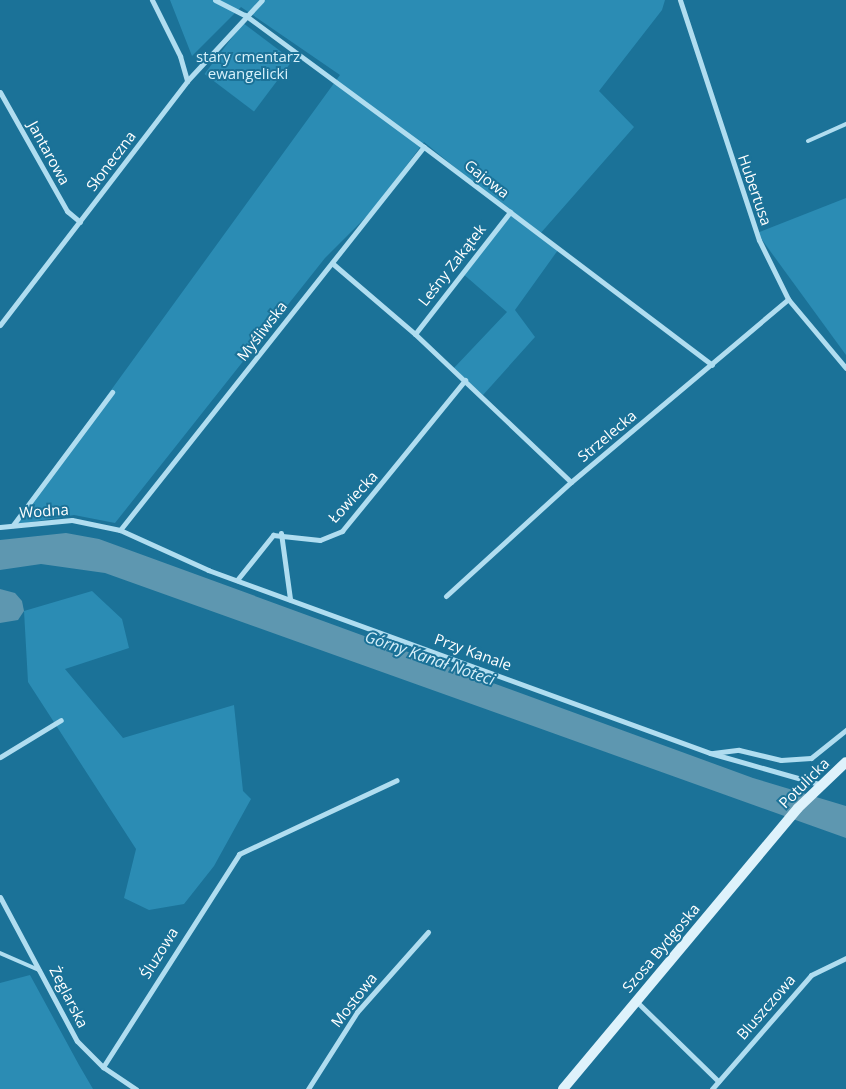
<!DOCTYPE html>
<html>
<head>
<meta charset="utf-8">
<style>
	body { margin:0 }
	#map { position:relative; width:846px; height:1089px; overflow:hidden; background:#1b7298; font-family:"Open Sans",sans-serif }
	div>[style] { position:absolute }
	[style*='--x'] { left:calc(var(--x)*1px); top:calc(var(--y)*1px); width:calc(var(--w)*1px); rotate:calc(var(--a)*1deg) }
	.green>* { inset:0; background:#2b8cb4; transform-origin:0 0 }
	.water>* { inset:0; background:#5e97b0 }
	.lane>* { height:4px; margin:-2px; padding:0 2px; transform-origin:2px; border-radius:2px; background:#b0ddf0 }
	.street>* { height:5px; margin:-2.5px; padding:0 2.5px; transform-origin:2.5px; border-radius:2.5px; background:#b0ddf0 }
	.secondary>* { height:10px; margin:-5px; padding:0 5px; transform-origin:5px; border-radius:5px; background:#def2fb }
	span { translate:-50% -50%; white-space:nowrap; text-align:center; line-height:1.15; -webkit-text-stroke:4px #1b7298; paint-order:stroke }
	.park-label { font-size:15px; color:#d7f1fb }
	.street-label { font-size:15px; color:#fff }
	.water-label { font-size:16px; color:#d7f0fa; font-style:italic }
</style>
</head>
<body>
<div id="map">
	<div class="green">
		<i style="clip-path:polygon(170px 0,665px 0,662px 10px,599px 91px,634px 127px,539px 235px,558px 250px,515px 310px,535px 337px,483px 395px,453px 369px,507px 312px,462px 273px,509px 212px,424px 142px,374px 209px,325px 258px,115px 523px,74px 515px,13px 525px,340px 75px,241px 7px,192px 56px)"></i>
		<i style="left:243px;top:23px;width:62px;height:64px;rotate:37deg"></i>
		<i style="clip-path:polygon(846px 198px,846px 355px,757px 233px)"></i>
		<i style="clip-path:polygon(92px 591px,122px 619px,129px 648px,65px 669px,123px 738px,234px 705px,243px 791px,251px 799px,214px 866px,184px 904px,149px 910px,124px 898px,136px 849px,28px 682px,24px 611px)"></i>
		<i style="clip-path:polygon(30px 975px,79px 1065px,93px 1089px,0 1089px,0 983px)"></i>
	</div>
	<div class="water">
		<i style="clip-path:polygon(66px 533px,99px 539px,753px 778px,846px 806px,846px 838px,105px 573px,41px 564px,0 570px,0 540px)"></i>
		<i style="clip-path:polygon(0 589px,15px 593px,22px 601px,24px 611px,18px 620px,0 623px)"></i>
	</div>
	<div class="lane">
		<i style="--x:808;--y:141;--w:42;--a:-24.1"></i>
		<i style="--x:0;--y:953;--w:43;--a:23.6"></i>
	</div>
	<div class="street">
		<i style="--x:152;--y:0;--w:63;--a:63.4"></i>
		<i style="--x:180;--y:56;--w:26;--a:74"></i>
		<i style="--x:215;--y:0;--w:34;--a:27"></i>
		<i style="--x:245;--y:15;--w:222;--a:36.4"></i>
		<i style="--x:424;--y:147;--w:361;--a:37.1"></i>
		<i style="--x:680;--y:0;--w:253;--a:71.8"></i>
		<i style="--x:759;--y:240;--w:66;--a:63.8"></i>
		<i style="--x:788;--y:299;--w:90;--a:50"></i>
		<i style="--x:0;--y:92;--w:137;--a:60.6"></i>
		<i style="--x:67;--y:211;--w:17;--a:40"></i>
		<i style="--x:332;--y:263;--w:109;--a:40.5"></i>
		<i style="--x:415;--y:334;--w:215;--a:43.5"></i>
		<i style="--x:0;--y:325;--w:307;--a:-52.5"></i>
		<i style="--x:187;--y:81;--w:110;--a:-47.2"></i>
		<i style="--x:415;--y:334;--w:155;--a:-52.1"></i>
		<i style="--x:13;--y:525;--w:166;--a:-53.3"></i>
		<i style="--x:0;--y:527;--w:72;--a:-5.6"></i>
		<i style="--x:72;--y:520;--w:49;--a:11.8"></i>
		<i style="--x:120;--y:530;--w:97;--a:24.4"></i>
		<i style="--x:208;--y:570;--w:534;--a:20.03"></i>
		<i style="--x:710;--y:753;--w:116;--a:15.9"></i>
		<i style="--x:120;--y:530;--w:489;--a:-51.6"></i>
		<i style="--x:281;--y:533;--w:67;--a:82.2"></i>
		<i style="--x:237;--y:580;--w:58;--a:-51.3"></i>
		<i style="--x:273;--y:535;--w:47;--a:6.1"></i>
		<i style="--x:320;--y:540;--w:24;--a:-22"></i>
		<i style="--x:342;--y:531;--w:195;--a:-50.8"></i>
		<i style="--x:446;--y:596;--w:169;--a:-42.4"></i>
		<i style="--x:571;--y:482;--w:284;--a:-40.1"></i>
		<i style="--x:713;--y:753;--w:26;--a:-7"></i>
		<i style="--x:739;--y:750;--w:43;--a:13.4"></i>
		<i style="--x:781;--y:760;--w:30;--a:-4"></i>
		<i style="--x:811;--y:758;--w:45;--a:-38.7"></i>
		<i style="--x:0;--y:757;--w:71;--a:-31.2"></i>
		<i style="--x:0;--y:897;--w:163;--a:61.9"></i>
		<i style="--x:77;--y:1041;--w:37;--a:45"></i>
		<i style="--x:103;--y:1067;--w:40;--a:34"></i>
		<i style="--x:636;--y:1001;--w:115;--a:44.3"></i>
		<i style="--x:103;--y:1067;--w:253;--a:-57.4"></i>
		<i style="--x:239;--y:854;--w:174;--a:-25.1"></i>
		<i style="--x:308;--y:1089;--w:91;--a:-57.5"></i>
		<i style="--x:357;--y:1012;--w:107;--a:-48.4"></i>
		<i style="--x:712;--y:1089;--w:151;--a:-49"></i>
		<i style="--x:811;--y:975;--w:39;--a:-26"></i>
	</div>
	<div class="secondary">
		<i style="--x:563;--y:1089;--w:366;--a:-50.1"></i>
		<i style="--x:798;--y:808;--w:66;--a:-43.8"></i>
	</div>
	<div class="park-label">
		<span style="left:248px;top:65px">stary cmentarz<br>ewangelicki</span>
	</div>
	<div class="street-label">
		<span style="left:49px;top:153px;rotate:61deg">Jantarowa</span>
		<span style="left:111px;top:161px;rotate:-53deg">Słoneczna</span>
		<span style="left:487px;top:179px;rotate:38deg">Gajowa</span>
		<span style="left:755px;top:190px;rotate:71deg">Hubertusa</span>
		<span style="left:452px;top:265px;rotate:-52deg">Leśny Zakątek</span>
		<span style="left:262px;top:331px;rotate:-52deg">Myśliwska</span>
		<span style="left:607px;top:436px;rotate:-40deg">Strzelecka</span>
		<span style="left:353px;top:497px;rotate:-47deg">Łowiecka</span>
		<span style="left:44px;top:511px;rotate:-4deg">Wodna</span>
		<span style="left:473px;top:652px;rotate:20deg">Przy Kanale</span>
		<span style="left:804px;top:783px;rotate:-45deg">Potulicka</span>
		<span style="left:661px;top:948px;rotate:-50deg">Szosa Bydgoska</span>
		<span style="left:159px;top:953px;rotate:-58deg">Śluzowa</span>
		<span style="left:69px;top:997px;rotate:63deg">Żeglarska</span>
		<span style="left:354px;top:1000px;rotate:-52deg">Mostowa</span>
		<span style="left:766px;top:1007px;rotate:-49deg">Bluszczowa</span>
	</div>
	<div class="water-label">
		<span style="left:430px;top:658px;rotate:19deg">Górny Kanał Noteci</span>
	</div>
</div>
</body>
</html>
